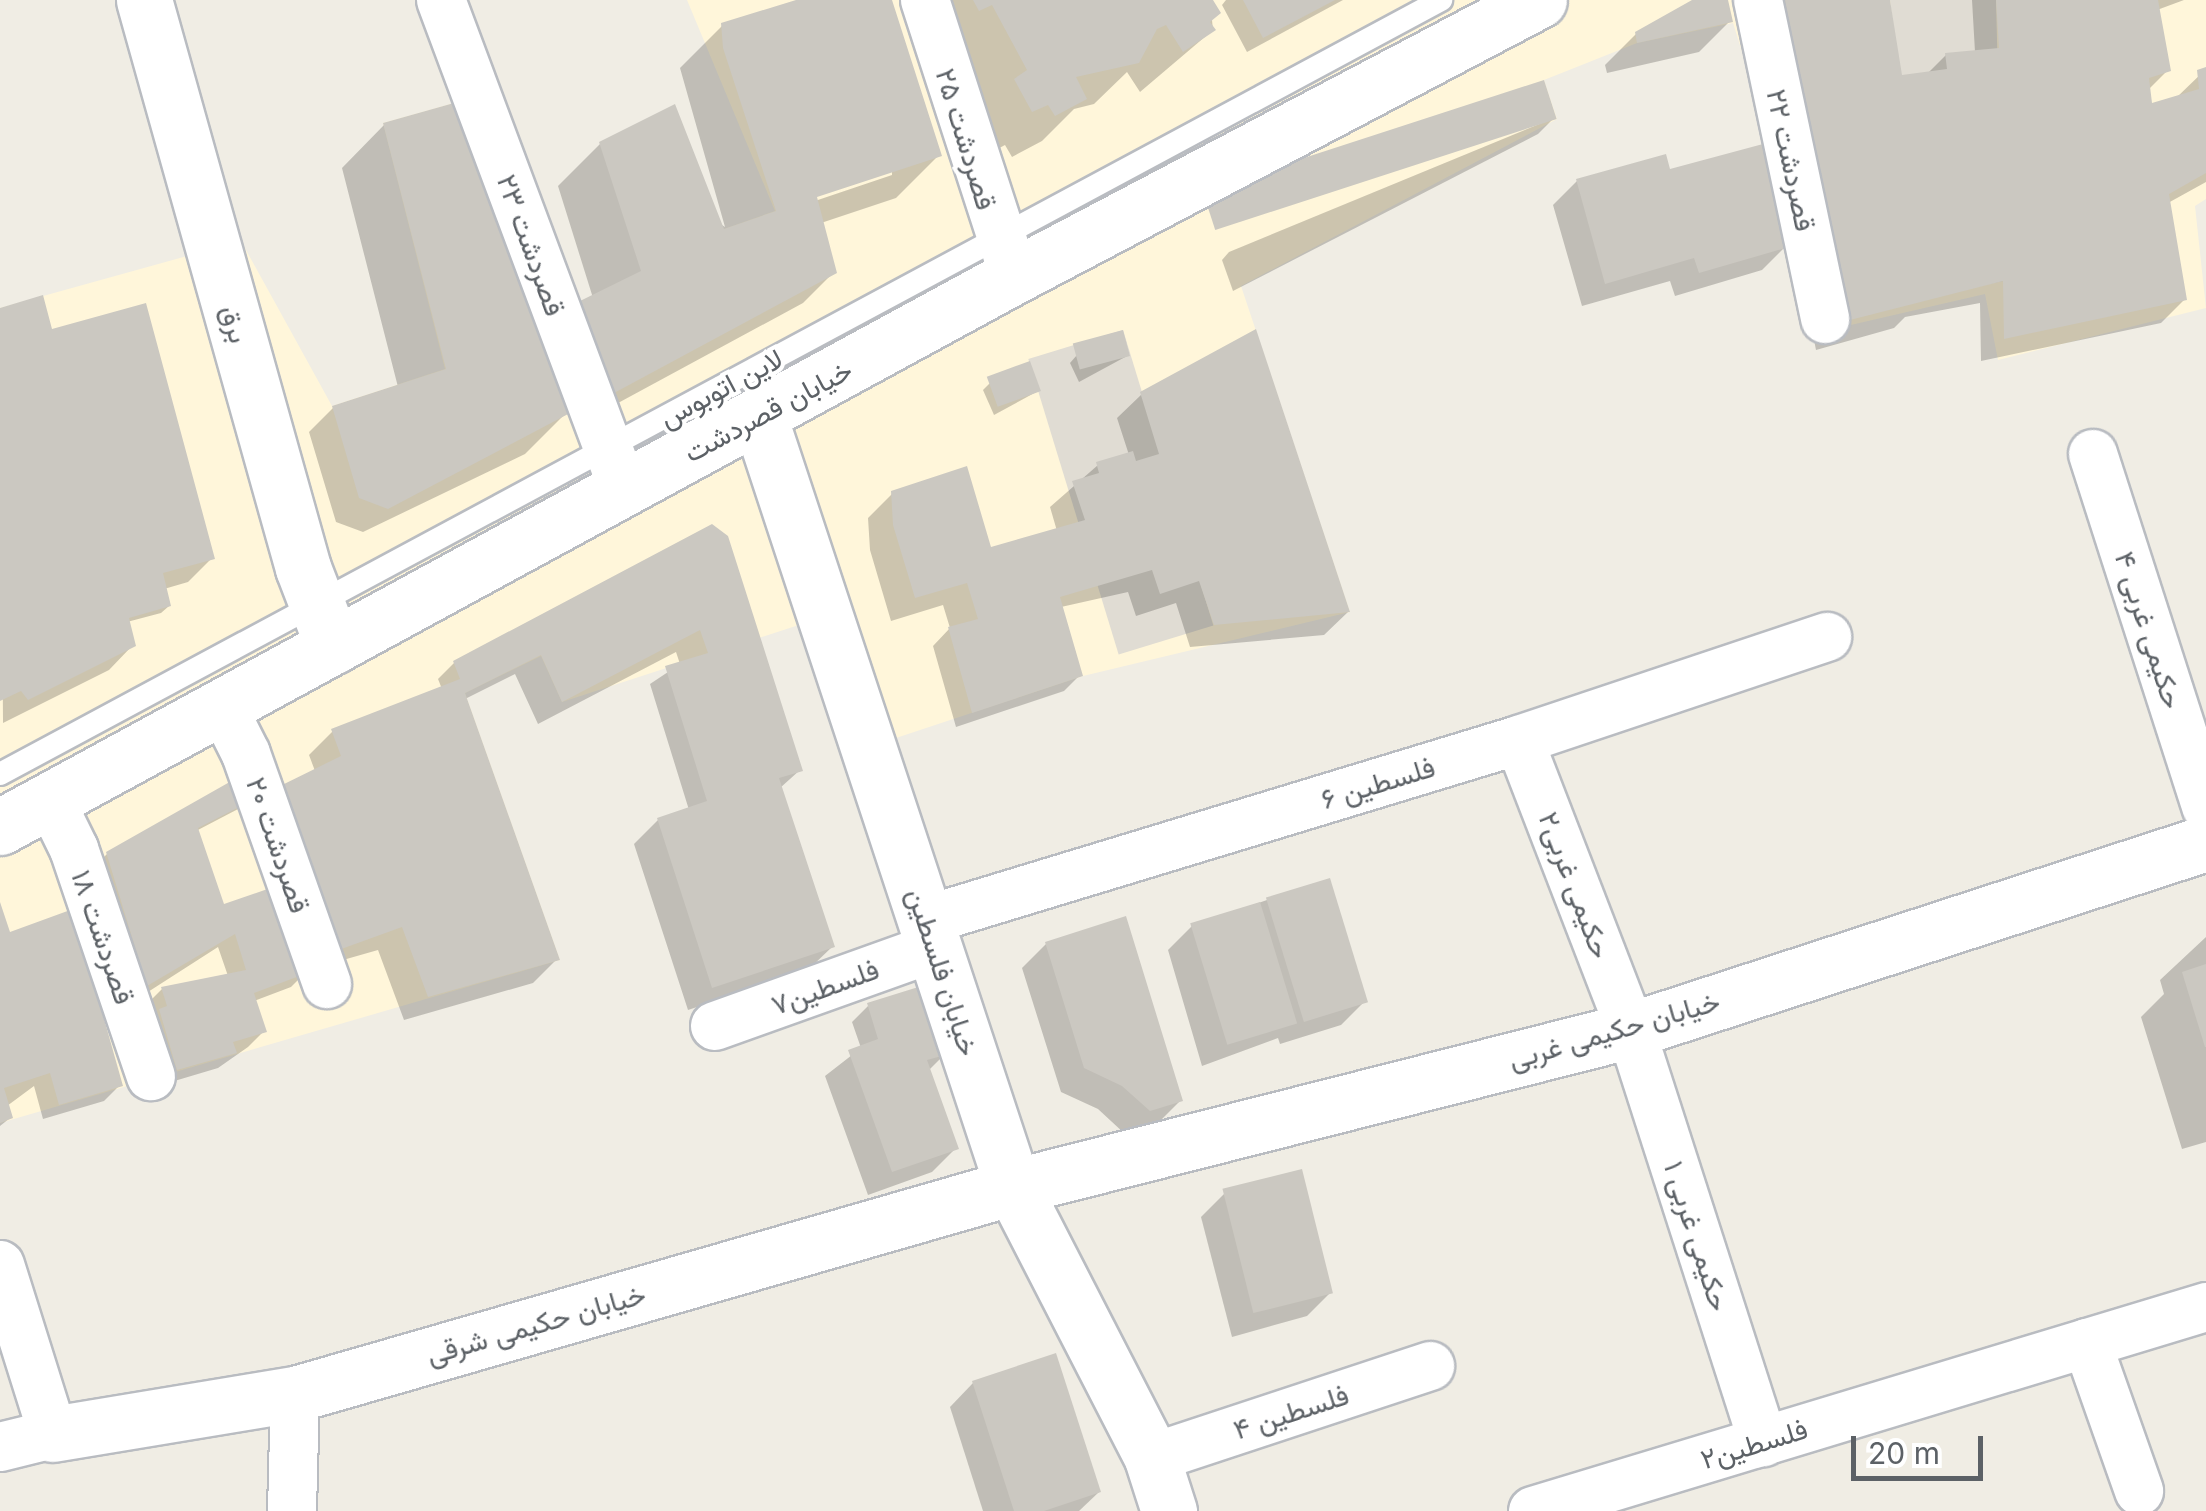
<!DOCTYPE html>
<html>
<head>
<meta charset="utf-8">
<style>
	body { margin:0 }
	#map { position:relative; width:2206px; height:1511px; overflow:hidden; background:#f0ede4; font-family:Inter,Vazirmatn,sans-serif }
	div>[style] { position:absolute }
	[style*='--x'] { left:calc(var(--x)*1px); top:calc(var(--y)*1px); width:calc(var(--w)*1px); rotate:calc(var(--a)*1deg) }
	.commercial>* { inset:0; background:#fff6da }
	.education>* { inset:0; background:#e0dcd3; transform-origin:0 0 }
	.shadow>* { inset:0; background:#0003 }
	.building>* { inset:0; background:#cbc8c1; transform-origin:0 0 }
	.roads { filter:drop-shadow(2px 0 #b9bcc1) drop-shadow(-2px 0 #b9bcc1) drop-shadow(0 2px #b9bcc1) drop-shadow(0 -2px #b9bcc1) }
	.lane>* { height:22px; margin:-11px; padding:0 11px; transform-origin:11px; border-radius:11px; background:#fff }
	.street>* { height:48px; margin:-24px; padding:0 24px; transform-origin:24px; border-radius:24px; background:#fff }
	.secondary>* { height:55px; margin:-27.5px; padding:0 27.5px; transform-origin:27.5px; border-radius:27.5px; background:#fff }
	span { translate:-50% -50%; white-space:nowrap; text-align:center; line-height:1.15; -webkit-text-stroke:8px #fff; paint-order:stroke }
	.street-label { font-size:28px; color:#5c6166 }
	.scale { position:absolute; left:1851px; top:1436px; width:132px; height:45px; box-sizing:border-box; border:5px solid #5c6166; border-top:0; padding-left:12px; font-size:30px; line-height:35px; white-space:nowrap; color:#5c6166; -webkit-text-stroke:8px #fff; paint-order:stroke }
</style>
</head>
<body>
<div id="map">
	<div class="commercial">
		<i style="clip-path:polygon(687px 0,2206px 0,2206px 199px,2195px 206px,2206px 308px,1998px 360px,1985px 294px,1829px 330px,1733px 23px,1637px 43px,1544px 80px,1557px 119px,1241px 286px,1350px 612px,1083px 676px,896px 738px,842px 611px,562px 702px,541px 656px,465px 693px,560px 960px,0 1123px,0 308px,241px 241px,332px 406px,445px 369px,383px 123px,454px 103px,537px 325px,724px 229px,775px 211px)"></i>
	</div>
	<div class="education">
		<i style="clip-path:polygon(1890px 0,1996px 0,2003px 281px,1928px 297px)"></i>
		<i style="left:1123px;top:330px;width:309px;height:99px;rotate:73deg"></i>
	</div>
	<div class="shadow">
		<i style="clip-path:polygon(evenodd,805px 0,889px 0,939px 155px,896px 198px,821px 223px,834px 272px,803px 303px,583px 422px,551px 335px,593px 298px,558px 186px,600px 144px,725px 227px,680px 68px,723px 25px,805px 0,892px 170px,892px 175px,806px 204px,805px 199px,892px 170px)"></i>
		<i style="clip-path:polygon(929px 0,1210px 0,1213px 30px,1140px 92px,1127px 72px,1094px 104px,1074px 109px,1042px 141px,1012px 157px,1005px 145px,990px 153px)"></i>
		<i style="clip-path:polygon(1226px 0,1343px 0,1247px 52px,1222px 5px)"></i>
		<i style="clip-path:polygon(1697px 0,1725px 0,1730px 21px,1699px 52px,1607px 73px,1605px 65px,1636px 34px)"></i>
		<i style="clip-path:polygon(1748px 0,1885px 0,1897px 83px,1927px 74px,1946px 55px,1975px 52px,1972px 0,2184px 0,2157px 10px,2168px 70px,2148px 90px,2150px 107px,2175px 99px,2206px 69px,2206px 182px,2168px 203px,2185px 299px,2161px 323px,1981px 361px,1980px 303px,1905px 317px,1894px 328px,1816px 350px)"></i>
		<i style="clip-path:polygon(1554px 118px,1538px 134px,1233px 291px,1222px 260px,1229px 252px)"></i>
		<i style="clip-path:polygon(384px 125px,567px 412px,525px 454px,363px 532px,336px 522px,309px 432px,333px 408px,398px 387px,342px 168px)"></i>
		<i style="clip-path:polygon(1668px 172px,1786px 246px,1762px 270px,1675px 296px,1670px 281px,1582px 306px,1553px 205px,1577px 181px)"></i>
		<i style="clip-path:polygon(0 310px,50px 332px,212px 558px,188px 582px,164px 589px,169px 606px,161px 613px,127px 622px,133px 645px,109px 670px,3px 723px)"></i>
		<i style="clip-path:polygon(1077px 355px,1127px 356px,1079px 382px,1070px 363px)"></i>
		<i style="clip-path:polygon(990px 383px,1038px 391px,994px 415px,983px 390px)"></i>
		<i style="clip-path:polygon(1142px 394px,1348px 612px,1324px 635px,1190px 647px,1176px 603px,1136px 616px,1128px 592px,1061px 607px,1080px 675px,1064px 691px,956px 727px,933px 646px,950px 628px,943px 605px,891px 621px,870px 550px,868px 518px,892px 494px,990px 550px,1057px 531px,1050px 507px,1098px 465px,1129px 455px,1117px 418px)"></i>
		<i style="clip-path:polygon(712px 527px,800px 770px,780px 788px,832px 947px,808px 970px,688px 1010px,634px 844px,658px 820px,689px 810px,650px 684px,680px 664px,676px 652px,538px 724px,515px 674px,465px 699px,557px 959px,533px 983px,404px 1020px,378px 950px,308px 970px,291px 987px,254px 1001px,264px 1031px,248px 1047px,218px 1068px,161px 1085px,146px 1005px,162px 989px,228px 976px,218px 947px,123px 1008px,83px 878px,107px 854px,241px 779px,240px 808px,196px 831px,223px 907px,279px 888px,315px 771px,309px 755px,333px 731px,442px 689px,438px 679px,454px 663px)"></i>
		<i style="clip-path:polygon(1267px 900px,1365px 1001px,1341px 1025px,1280px 1044px,1278px 1038px,1202px 1066px,1168px 950px,1192px 926px)"></i>
		<i style="clip-path:polygon(0 909px,8px 935px,120px 1085px,104px 1101px,43px 1119px,34px 1086px,7px 1106px,10px 1118px,0 1126px)"></i>
		<i style="clip-path:polygon(2206px 937px,2206px 1142px,2182px 1149px,2141px 1017px,2164px 994px,2160px 980px)"></i>
		<i style="clip-path:polygon(1046px 944px,1181px 1100px,1157px 1124px,1125px 1134px,1098px 1109px,1061px 1092px,1022px 968px)"></i>
		<i style="clip-path:polygon(868px 1006px,946px 1053px,929px 1070px,956px 1148px,932px 1172px,868px 1195px,825px 1076px,861px 1048px,852px 1022px)"></i>
		<i style="clip-path:polygon(1225px 1193px,1331px 1292px,1307px 1316px,1232px 1337px,1201px 1217px)"></i>
		<i style="clip-path:polygon(973px 1383px,1099px 1492px,1079px 1511px,983px 1511px,950px 1407px)"></i>
	</div>
	<div class="building">
		<i style="clip-path:polygon(796px 0,892px 0,942px 156px,817px 197px,837px 273px,614px 393px,580px 301px,641px 271px,599px 142px,675px 104px,724px 229px,776px 211px,723px 48px,721px 23px)"></i>
		<i style="clip-path:polygon(973px 0,1213px 0,1221px 13px,1210px 22px,1216px 30px,1183px 52px,1166px 25px,1157px 29px,1139px 63px,1076px 77px,1087px 99px,1055px 116px,1048px 105px,1032px 112px,1014px 79px,1027px 70px,992px 5px,979px 11px)"></i>
		<i style="clip-path:polygon(1243px 0,1335px 0,1263px 38px)"></i>
		<i style="clip-path:polygon(1692px 0,1728px 0,1733px 22px,1637px 43px,1635px 32px)"></i>
		<i style="clip-path:polygon(1785px 0,1890px 0,1902px 75px,1947px 69px,1945px 53px,1999px 48px,1996px 0,2158px 0,2171px 71px,2149px 78px,2152px 103px,2199px 89px,2197px 70px,2206px 67px,2206px 173px,2169px 194px,2187px 300px,2004px 339px,2003px 281px,1846px 321px)"></i>
		<i style="left:1544px;top:80px;width:41px;height:359px;rotate:72deg"></i>
		<i style="clip-path:polygon(454px 103px,570px 413px,388px 509px,359px 498px,332px 406px,446px 369px,383px 123px)"></i>
		<i style="clip-path:polygon(1763px 144px,1789px 247px,1699px 273px,1694px 258px,1605px 284px,1576px 179px,1666px 154px,1670px 169px)"></i>
		<i style="clip-path:polygon(43px 295px,52px 329px,146px 303px,215px 559px,163px 573px,171px 606px,129px 618px,136px 646px,28px 700px,21px 691px,0 701px,0 308px)"></i>
		<i style="clip-path:polygon(1256px 329px,1350px 612px,1214px 625px,1199px 581px,1160px 594px,1152px 570px,1060px 597px,1083px 676px,972px 713px,948px 627px,978px 619px,967px 583px,915px 598px,893px 525px,891px 491px,967px 466px,991px 547px,1085px 520px,1072px 481px,1099px 473px,1096px 462px,1133px 451px,1136px 461px,1159px 454px,1140px 392px)"></i>
		<i style="left:1123px;top:330px;width:27px;height:52px;rotate:75deg"></i>
		<i style="left:1030px;top:361px;width:32px;height:46px;rotate:70deg"></i>
		<i style="clip-path:polygon(712px 524px,728px 536px,803px 771px,779px 778px,835px 947px,712px 988px,657px 818px,707px 801px,665px 666px,708px 653px,700px 630px,562px 702px,541px 655px,465px 693px,560px 960px,428px 997px,402px 927px,333px 952px,276px 788px,341px 756px,331px 729px,460px 679px,453px 661px)"></i>
		<i style="clip-path:polygon(242px 775px,251px 801px,198px 828px,224px 904px,279px 885px,310px 972px,254px 993px,267px 1032px,233px 1042px,237px 1053px,177px 1070px,159px 1009px,167px 1006px,161px 987px,246px 970px,235px 934px,147px 986px,106px 852px)"></i>
		<i style="left:1330px;top:878px;width:130px;height:67px;rotate:73deg"></i>
		<i style="clip-path:polygon(0 902px,10px 932px,73px 909px,123px 1086px,59px 1105px,50px 1073px,4px 1088px,13px 1118px,0 1123px)"></i>
		<i style="left:1260px;top:902px;width:127px;height:73px;rotate:73deg"></i>
		<i style="clip-path:polygon(1126px 916px,1183px 1101px,1150px 1111px,1122px 1086px,1084px 1068px,1045px 942px)"></i>
		<i style="clip-path:polygon(2206px 964px,2206px 1047px,2205px 1047px,2182px 972px)"></i>
		<i style="clip-path:polygon(928px 984px,949px 1054px,927px 1060px,959px 1149px,892px 1172px,848px 1050px,878px 1039px,867px 1003px)"></i>
		<i style="left:1302px;top:1169px;width:128px;height:82px;rotate:76deg"></i>
		<i style="clip-path:polygon(1056px 1353px,1101px 1492px,1044px 1511px,1014px 1511px,972px 1381px)"></i>
	</div>
	<div class="roads">
		<div class="lane">
			<i style="--x:0;--y:774;--w:1636;--a:-28.24"></i>
		</div>
		<div class="street">
			<i style="--x:441;--y:0;--w:521;--a:69.55"></i>
			<i style="--x:925;--y:0;--w:290;--a:72.1"></i>
			<i style="--x:1758;--y:0;--w:326;--a:78.1"></i>
			<i style="--x:2093;--y:454;--w:371;--a:72.2"></i>
			<i style="--x:223;--y:708;--w:51;--a:63.4"></i>
			<i style="--x:246;--y:754;--w:244;--a:70.6"></i>
			<i style="--x:1519;--y:740;--w:311;--a:68.9"></i>
			<i style="--x:1631;--y:1030;--w:433;--a:72.2"></i>
			<i style="--x:50;--y:800;--w:55;--a:63.9"></i>
			<i style="--x:74;--y:849;--w:240;--a:71.3"></i>
			<i style="--x:927;--y:920;--w:619;--a:-16.91"></i>
			<i style="--x:1519;--y:740;--w:325;--a:-18.5"></i>
			<i style="--x:715;--y:1026;--w:235;--a:-19.7"></i>
			<i style="--x:0;--y:1265;--w:177;--a:72.6"></i>
			<i style="--x:53;--y:1434;--w:55;--a:166.2"></i>
			<i style="--x:2087;--y:1343;--w:157;--a:70.6"></i>
			<i style="--x:1152;--y:1458;--w:293;--a:-18.3"></i>
			<i style="--x:292;--y:1511;--w:117;--a:-88.5"></i>
			<i style="--x:1533;--y:1511;--w:703;--a:-16.86"></i>
		</div>
		<div class="secondary">
			<i style="--x:144;--y:0;--w:590;--a:74.36"></i>
			<i style="--x:303;--y:568;--w:84;--a:69"></i>
			<i style="--x:759;--y:416;--w:812;--a:71.77"></i>
			<i style="--x:1013;--y:1187;--w:305;--a:62.8"></i>
			<i style="--x:1152;--y:1458;--w:56;--a:72.2"></i>
			<i style="--x:0;--y:827;--w:1154;--a:-28.52"></i>
			<i style="--x:1014;--y:276;--w:593;--a:-27.73"></i>
			<i style="--x:53;--y:1434;--w:245;--a:-9.4"></i>
			<i style="--x:295;--y:1394;--w:747;--a:-16.08"></i>
			<i style="--x:1013;--y:1187;--w:638;--a:-14.25"></i>
			<i style="--x:1631;--y:1030;--w:605;--a:-18.02"></i>
		</div>
	</div>
	<div class="street-label">
		<span style="left:966px;top:139px;rotate:73deg">قصردشت ۲۵</span>
		<span style="left:1791px;top:160px;rotate:78deg">قصردشت ۲۲</span>
		<span style="left:531px;top:245px;rotate:70deg">قصردشت ۲۳</span>
		<span style="left:235px;top:324px;rotate:74deg">برق</span>
		<span style="left:721px;top:388px;rotate:-28deg">لاین اتوبوس</span>
		<span style="left:768px;top:411px;rotate:-28deg">خیابان قصردشت</span>
		<span style="left:2149px;top:630px;rotate:72deg">حکیمی غربی ۴</span>
		<span style="left:1378px;top:783px;rotate:-17deg">فلسطین ۶</span>
		<span style="left:278px;top:845px;rotate:71deg">قصردشت ۲۰</span>
		<span style="left:1575px;top:885px;rotate:69deg">حکیمی غربی۲</span>
		<span style="left:103px;top:937px;rotate:71deg">قصردشت ۱۸</span>
		<span style="left:943px;top:972px;rotate:72deg">خیابان فلسطین</span>
		<span style="left:825px;top:987px;rotate:-20deg">۷فلسطین</span>
		<span style="left:1614px;top:1030px;rotate:-16deg">خیابان حکیمی غربی</span>
		<span style="left:1697px;top:1236px;rotate:72deg">حکیمی غربی ۱</span>
		<span style="left:536px;top:1324px;rotate:-16deg">خیابان حکیمی شرقی</span>
		<span style="left:1291px;top:1412px;rotate:-18deg">۴ فلسطین</span>
		<span style="left:1754px;top:1444px;rotate:-17deg">فلسطین۲</span>
	</div>
	<div class="scale">20 m</div>
</div>
</body>
</html>
